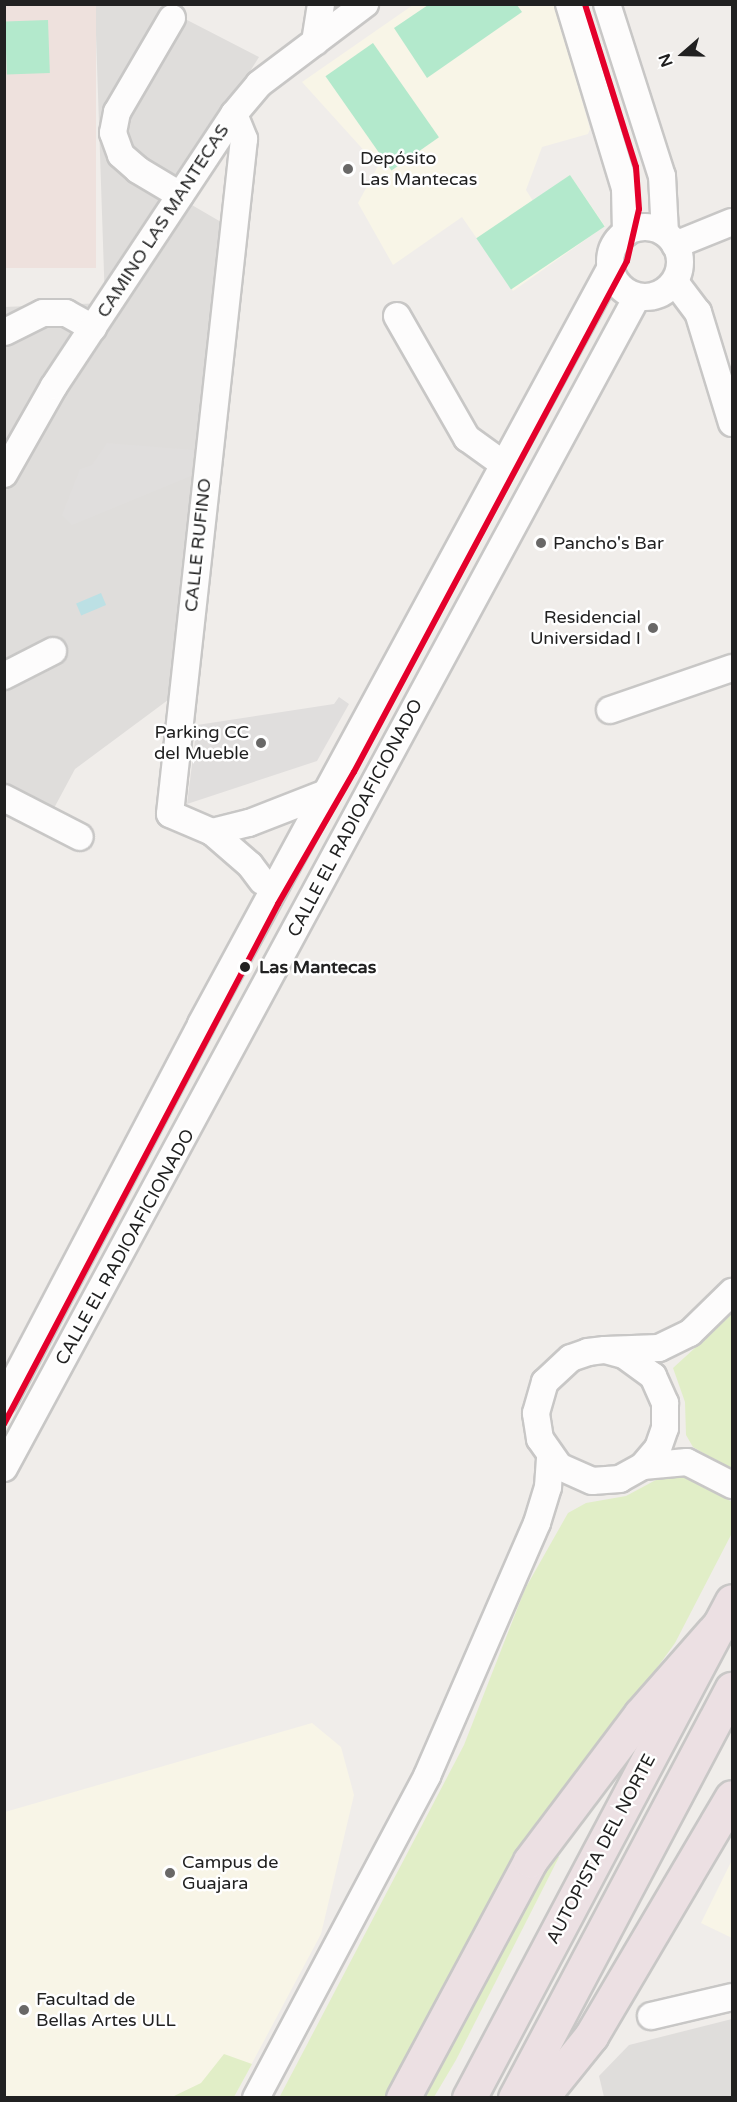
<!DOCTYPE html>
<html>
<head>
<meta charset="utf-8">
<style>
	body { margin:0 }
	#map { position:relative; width:737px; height:2102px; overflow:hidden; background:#f0edea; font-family:"Varela Round",sans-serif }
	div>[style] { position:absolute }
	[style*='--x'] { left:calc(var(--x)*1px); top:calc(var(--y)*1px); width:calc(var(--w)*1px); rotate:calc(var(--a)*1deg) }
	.residential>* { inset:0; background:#dfdddb }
	.education>* { inset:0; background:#f8f5e7 }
	.military>* { inset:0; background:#eee1dd; transform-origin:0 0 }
	.grass>* { inset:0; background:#e1eec7 }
	.pitch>* { inset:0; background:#b3e9cc; transform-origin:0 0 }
	.parking>* { inset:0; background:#e0dedd }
	.water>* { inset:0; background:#bce0e4; transform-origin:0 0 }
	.roads { filter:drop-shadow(2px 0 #c8c7c6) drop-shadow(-2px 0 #c8c7c6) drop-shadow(0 2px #c8c7c6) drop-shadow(0 -2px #c8c7c6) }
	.minor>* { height:26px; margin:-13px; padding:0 13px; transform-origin:13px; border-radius:13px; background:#fdfcfc }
	.minor>.ring { margin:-13px; padding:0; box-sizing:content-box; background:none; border:26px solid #fdfcfc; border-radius:50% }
	.highway>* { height:33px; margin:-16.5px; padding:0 16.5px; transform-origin:16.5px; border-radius:16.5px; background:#ece0e3 }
	.tram-1>* { height:6px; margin:-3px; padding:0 3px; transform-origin:3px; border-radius:3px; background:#e4002b }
	.dots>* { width:16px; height:16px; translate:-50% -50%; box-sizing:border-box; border:3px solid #fff; border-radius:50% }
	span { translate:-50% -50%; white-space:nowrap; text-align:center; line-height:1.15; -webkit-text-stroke:5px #fff; paint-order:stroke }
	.poi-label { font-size:18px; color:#212121 }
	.left { translate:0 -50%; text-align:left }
	.right { translate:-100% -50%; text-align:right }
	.street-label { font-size:18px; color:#212121 }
	.stop-label { font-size:18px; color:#212121; font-weight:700 }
	.frame { position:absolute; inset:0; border:6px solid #212121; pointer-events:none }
	.north { position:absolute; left:653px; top:24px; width:60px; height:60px; -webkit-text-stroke:4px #fff; paint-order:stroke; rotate:250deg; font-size:16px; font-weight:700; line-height:24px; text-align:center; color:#212121 }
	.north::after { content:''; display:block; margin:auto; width:21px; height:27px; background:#212121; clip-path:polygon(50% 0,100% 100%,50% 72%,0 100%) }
</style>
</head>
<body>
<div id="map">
	<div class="residential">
		<i style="clip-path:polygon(95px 5px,158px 5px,259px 57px,173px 194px,221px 222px,168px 700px,75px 769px,53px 810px,5px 783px,4px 307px,105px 303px)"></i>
		<i style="clip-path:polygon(732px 2019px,732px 2097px,604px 2097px,599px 2076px,629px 2045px)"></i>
	</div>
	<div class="education">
		<i style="clip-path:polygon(413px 5px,555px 5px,590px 129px,588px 134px,542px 147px,526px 190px,533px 201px,570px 175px,605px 226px,513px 291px,462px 217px,393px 265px,358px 203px,378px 166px,302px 82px)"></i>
		<i style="clip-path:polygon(312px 1723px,341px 1747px,354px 1795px,321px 1934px,234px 2097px,5px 2098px,5px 1812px)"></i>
		<i style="clip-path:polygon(732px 1860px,732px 1938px,701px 1923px)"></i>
	</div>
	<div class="military">
		<i style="left:4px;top:5px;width:92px;height:263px"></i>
	</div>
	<div class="grass">
		<i style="clip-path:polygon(732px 1314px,732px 1470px,693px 1447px,686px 1435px,685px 1402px,673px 1368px)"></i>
		<i style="clip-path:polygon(681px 1472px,732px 1502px,732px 1533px,675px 1643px,633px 1701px,390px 2097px,279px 2098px,464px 1745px,525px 1589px,568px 1513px,586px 1503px,626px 1496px,667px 1474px)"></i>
		<i style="clip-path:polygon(550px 1851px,559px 1857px,456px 2060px,434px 2097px,413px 2098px)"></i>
		<i style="clip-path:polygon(224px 2054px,252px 2064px,234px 2097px,172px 2097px,201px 2083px)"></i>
	</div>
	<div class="pitch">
		<i style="clip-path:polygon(428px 5px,517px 5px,522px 12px,427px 78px,394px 28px)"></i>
		<i style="left:48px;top:20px;width:53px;height:43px;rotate:88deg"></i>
		<i style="left:373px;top:43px;width:115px;height:58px;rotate:55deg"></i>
		<i style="left:570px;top:175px;width:62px;height:113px;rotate:56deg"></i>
	</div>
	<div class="parking">
		<i style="clip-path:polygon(107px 443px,194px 450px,191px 476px,72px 525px,62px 515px,80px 469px,92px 465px)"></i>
		<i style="clip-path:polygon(339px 697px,349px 704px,317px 761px,187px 804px,197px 725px,334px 704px)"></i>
	</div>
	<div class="water">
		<i style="left:101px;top:593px;width:13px;height:27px;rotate:67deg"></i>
	</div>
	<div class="roads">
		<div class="minor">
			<i style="--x:569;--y:4;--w:192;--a:73.1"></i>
			<i style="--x:625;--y:188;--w:45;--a:88.7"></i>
			<i style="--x:607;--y:4;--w:181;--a:72.3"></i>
			<i style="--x:662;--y:176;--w:57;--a:87"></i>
			<i style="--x:172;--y:18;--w:109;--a:120.3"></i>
			<i style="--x:117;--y:112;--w:21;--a:101"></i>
			<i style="--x:113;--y:133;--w:23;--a:70"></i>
			<i style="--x:121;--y:155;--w:23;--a:41"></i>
			<i style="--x:138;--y:170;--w:49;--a:30.8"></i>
			<i style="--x:315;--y:42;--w:38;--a:-81"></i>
			<i style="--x:234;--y:114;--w:27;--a:68"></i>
			<i style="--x:244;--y:139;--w:679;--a:96.26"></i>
			<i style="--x:170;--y:814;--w:46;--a:23.2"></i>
			<i style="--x:212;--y:832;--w:38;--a:-14"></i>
			<i style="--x:249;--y:823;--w:83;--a:-21.3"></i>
			<i class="ring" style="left:610px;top:227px;width:44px;height:44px"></i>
			<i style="--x:675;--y:245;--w:61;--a:-22"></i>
			<i style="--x:675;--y:282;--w:38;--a:53"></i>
			<i style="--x:698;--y:312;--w:116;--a:73"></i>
			<i style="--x:397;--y:316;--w:141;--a:60.2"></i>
			<i style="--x:467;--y:438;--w:44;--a:35.8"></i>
			<i style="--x:5;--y:332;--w:42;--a:-26.6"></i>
			<i style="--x:43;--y:313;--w:23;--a:0"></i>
			<i style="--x:66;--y:313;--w:31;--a:29"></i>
			<i style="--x:4;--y:474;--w:101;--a:-60.4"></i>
			<i style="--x:54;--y:386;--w:326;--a:-56.5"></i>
			<i style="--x:234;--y:114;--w:39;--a:-50"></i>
			<i style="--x:259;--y:84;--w:133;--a:-37"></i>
			<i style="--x:4;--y:676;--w:55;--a:-27"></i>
			<i style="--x:610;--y:710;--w:129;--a:-19"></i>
			<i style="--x:4;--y:798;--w:85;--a:27.2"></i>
			<i style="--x:212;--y:832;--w:50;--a:41"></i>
			<i style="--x:250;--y:865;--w:20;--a:53"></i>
			<i style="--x:605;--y:1350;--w:20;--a:15"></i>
			<i style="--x:624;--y:1355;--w:36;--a:36"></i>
			<i style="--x:653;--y:1376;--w:30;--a:66"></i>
			<i style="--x:665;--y:1403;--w:25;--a:90"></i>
			<i style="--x:665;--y:1428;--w:21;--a:109"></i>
			<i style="--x:658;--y:1448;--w:23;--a:130"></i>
			<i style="--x:643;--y:1466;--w:26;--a:151"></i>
			<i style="--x:620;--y:1479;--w:28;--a:176"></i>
			<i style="--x:592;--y:1481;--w:36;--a:-156"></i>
			<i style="--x:559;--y:1466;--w:33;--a:-125"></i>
			<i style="--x:540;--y:1439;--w:26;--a:-99"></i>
			<i style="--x:536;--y:1413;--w:32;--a:-74"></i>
			<i style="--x:545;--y:1382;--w:35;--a:-43"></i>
			<i style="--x:571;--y:1358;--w:18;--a:-19"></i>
			<i style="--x:588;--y:1352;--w:17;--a:-7"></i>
			<i style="--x:605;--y:1350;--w:54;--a:-2.1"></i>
			<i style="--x:659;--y:1348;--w:34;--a:-26"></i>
			<i style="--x:690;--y:1333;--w:59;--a:-44.3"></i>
			<i style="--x:4;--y:1400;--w:424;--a:-62.3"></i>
			<i style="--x:201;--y:1024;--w:861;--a:-61.56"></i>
			<i style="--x:643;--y:1466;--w:44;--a:-5.2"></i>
			<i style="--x:687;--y:1462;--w:51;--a:27.1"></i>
			<i style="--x:4;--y:1468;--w:1331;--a:-61.61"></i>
			<i style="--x:651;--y:2016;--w:83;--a:-13.2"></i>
			<i style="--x:256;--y:2098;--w:365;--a:-62"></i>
			<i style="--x:427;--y:1776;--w:276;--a:-66.5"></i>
			<i style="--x:537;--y:1523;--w:38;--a:-73"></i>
			<i style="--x:548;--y:1487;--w:30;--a:-86"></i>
		</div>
		<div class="highway">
			<i style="--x:403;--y:2098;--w:269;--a:-61.8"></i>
			<i style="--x:530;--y:1861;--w:183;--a:-53"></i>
			<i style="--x:640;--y:1715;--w:121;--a:-48.7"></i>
			<i style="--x:469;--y:2098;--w:562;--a:-62.11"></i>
			<i style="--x:515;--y:2098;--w:463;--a:-62.1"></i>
			<i style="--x:541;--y:2098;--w:80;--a:-51.1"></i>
			<i style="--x:591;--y:2036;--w:277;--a:-59.5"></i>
		</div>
	</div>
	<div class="tram-1">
		<i style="--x:4;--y:1424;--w:588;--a:-62.21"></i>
		<i style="--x:278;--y:904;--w:152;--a:-60.1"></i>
		<i style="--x:354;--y:772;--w:579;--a:-61.89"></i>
		<i style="--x:627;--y:261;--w:53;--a:-77"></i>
		<i style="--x:639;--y:209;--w:42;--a:-94.1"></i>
		<i style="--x:636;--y:167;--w:171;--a:-107.4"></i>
	</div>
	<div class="dots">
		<i style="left:348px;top:169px;background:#696867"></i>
		<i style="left:541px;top:543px;background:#696867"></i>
		<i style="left:653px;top:628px;background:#696867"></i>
		<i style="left:261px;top:743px;background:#696867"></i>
		<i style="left:245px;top:967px;background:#212121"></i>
		<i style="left:170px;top:1873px;background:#696867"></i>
		<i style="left:24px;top:2010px;background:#696867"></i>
	</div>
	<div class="poi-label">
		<span class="left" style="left:360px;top:169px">Depósito<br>Las Mantecas</span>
		<span class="left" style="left:553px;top:543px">Pancho's Bar</span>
		<span class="right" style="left:641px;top:628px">Residencial<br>Universidad I</span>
		<span class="right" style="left:249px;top:743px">Parking CC<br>del Mueble</span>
		<span class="left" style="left:182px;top:1873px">Campus de<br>Guajara</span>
		<span class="left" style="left:36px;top:2010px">Facultad de<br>Bellas Artes ULL</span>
	</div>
	<div class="street-label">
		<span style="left:163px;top:221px;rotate:-57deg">CAMINO LAS MANTECAS</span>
		<span style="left:198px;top:545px;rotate:-84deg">CALLE RUFINO</span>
		<span style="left:355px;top:818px;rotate:-62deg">CALLE EL RADIOAFICIONADO</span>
		<span style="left:125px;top:1247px;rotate:-61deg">CALLE EL RADIOAFICIONADO</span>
		<span style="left:601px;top:1849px;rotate:-62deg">AUTOPISTA DEL NORTE</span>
	</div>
	<div class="stop-label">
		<span class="left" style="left:259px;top:967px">Las Mantecas</span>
	</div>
	<div class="frame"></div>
	<div class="north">N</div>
</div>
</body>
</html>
